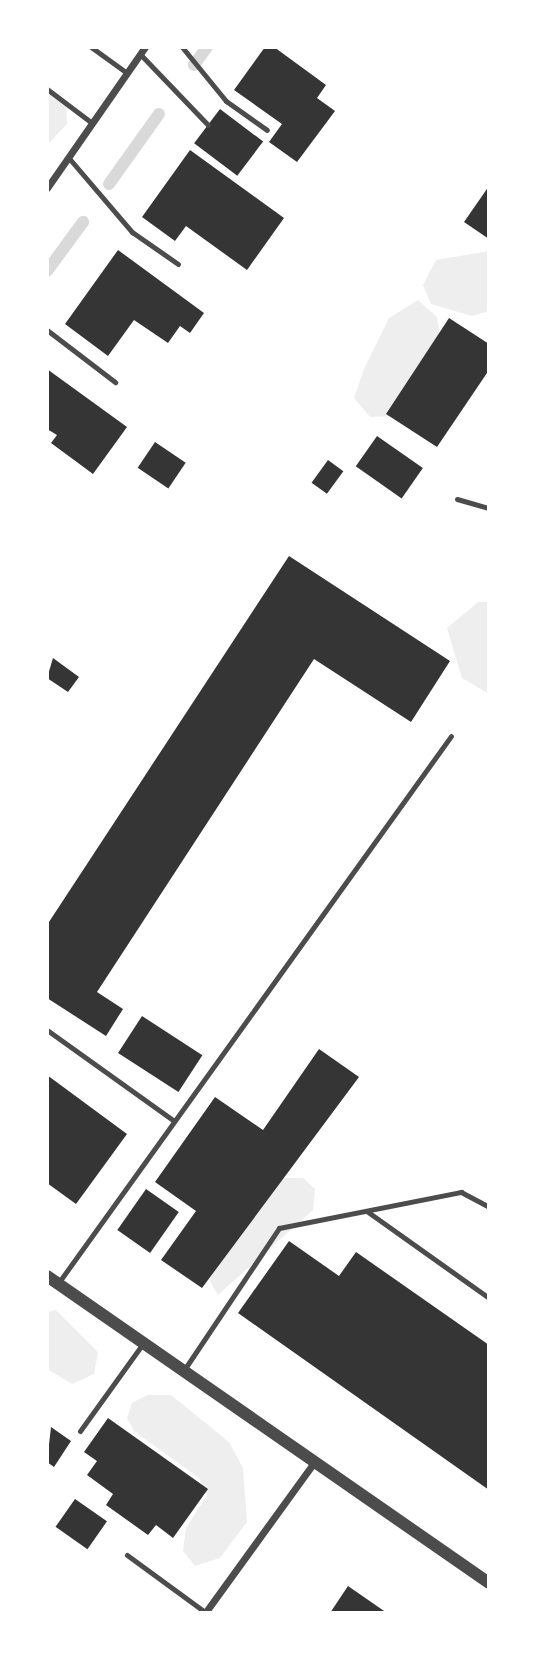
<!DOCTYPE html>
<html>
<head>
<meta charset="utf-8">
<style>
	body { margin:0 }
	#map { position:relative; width:536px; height:1660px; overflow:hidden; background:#fff; font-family:"Golos Text",sans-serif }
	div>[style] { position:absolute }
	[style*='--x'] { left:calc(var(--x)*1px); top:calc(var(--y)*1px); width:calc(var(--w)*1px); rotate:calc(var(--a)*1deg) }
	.green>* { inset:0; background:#eee }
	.stream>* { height:12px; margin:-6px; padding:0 6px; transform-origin:6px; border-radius:6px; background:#d9d9d9 }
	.building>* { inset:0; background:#353535; transform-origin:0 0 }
	.service>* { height:5px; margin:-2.5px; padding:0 2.5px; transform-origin:2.5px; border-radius:2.5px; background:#4c4c4c }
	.minor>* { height:7px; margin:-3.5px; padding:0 3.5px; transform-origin:3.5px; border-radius:3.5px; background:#4c4c4c }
	.tertiary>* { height:12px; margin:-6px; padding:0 6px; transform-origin:6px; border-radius:6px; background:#4c4c4c }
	span { translate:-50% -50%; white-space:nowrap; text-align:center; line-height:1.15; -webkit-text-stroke:7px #fff; paint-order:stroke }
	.frame { position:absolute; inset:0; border:49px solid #fff; pointer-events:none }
</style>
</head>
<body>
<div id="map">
	<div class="green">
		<i style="clip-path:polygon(47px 91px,66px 102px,67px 124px,47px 145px)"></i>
		<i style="clip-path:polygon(489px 251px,489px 311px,472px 316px,431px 304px,423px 285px,436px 260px)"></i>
		<i style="clip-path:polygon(418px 300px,437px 317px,440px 337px,394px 416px,370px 417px,354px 398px,364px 369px,389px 318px)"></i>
		<i style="clip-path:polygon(478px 602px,489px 602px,489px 694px,462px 678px,447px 628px)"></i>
		<i style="clip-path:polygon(270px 1178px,303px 1178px,315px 1189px,313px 1210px,218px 1295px,210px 1281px,216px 1253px)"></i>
		<i style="clip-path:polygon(56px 1310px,98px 1352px,94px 1374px,72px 1384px,47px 1369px,47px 1312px)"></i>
		<i style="clip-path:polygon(147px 1395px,171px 1395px,229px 1442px,243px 1468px,247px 1522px,220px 1558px,195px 1566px,183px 1551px,186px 1528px,207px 1495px,199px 1478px,134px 1431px,127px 1418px,132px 1403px)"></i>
	</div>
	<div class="stream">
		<i style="--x:194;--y:65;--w:22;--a:-54"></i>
		<i style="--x:109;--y:184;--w:86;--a:-54.5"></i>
		<i style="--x:47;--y:271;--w:61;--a:-53.7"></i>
	</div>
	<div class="building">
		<i style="clip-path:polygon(265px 47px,274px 47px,326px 85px,317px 98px,335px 111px,297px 162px,269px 142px,282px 124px,234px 90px)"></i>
		<i style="left:220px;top:109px;width:54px;height:43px;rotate:37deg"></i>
		<i style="clip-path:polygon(190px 150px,284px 218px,247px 270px,186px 226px,175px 241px,142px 217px)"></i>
		<i style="clip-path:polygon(489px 186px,489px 239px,464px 222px)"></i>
		<i style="clip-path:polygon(118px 250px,204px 313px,190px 333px,180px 326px,168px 343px,134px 320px,108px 356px,65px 324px)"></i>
		<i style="clip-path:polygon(449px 318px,489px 344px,489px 370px,437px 447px,386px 414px)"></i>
		<i style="clip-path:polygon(47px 369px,127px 427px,93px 474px,51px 443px,57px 435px,47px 429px)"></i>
		<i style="left:377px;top:436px;width:56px;height:37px;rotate:35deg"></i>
		<i style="left:155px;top:442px;width:37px;height:31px;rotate:34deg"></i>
		<i style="left:328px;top:460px;width:19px;height:28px;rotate:36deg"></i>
		<i style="clip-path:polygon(289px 556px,450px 661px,411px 722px,314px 659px,97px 992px,123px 1009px,106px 1036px,47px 998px,47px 925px)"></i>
		<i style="clip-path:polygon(53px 658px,79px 677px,68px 692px,47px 678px)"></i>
		<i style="left:142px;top:1016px;width:72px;height:44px;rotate:33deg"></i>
		<i style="clip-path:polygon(319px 1049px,359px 1077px,202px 1288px,161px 1260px,196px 1211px,155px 1182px,215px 1097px,263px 1130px)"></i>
		<i style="clip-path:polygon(47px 1075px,127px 1134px,76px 1204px,47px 1183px)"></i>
		<i style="left:146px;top:1189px;width:40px;height:50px;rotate:35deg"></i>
		<i style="clip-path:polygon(289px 1241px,339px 1276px,356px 1252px,489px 1345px,489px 1490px,238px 1313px)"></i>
		<i style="clip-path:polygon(108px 1418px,208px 1489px,173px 1538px,156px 1525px,148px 1535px,106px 1505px,113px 1494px,87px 1475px,97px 1461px,84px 1452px)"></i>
		<i style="clip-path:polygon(51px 1427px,71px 1441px,54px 1467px,47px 1462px)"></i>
		<i style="left:75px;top:1499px;width:39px;height:34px;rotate:35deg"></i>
		<i style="clip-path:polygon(348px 1586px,387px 1613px,330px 1613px)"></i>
	</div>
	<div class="service">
		<i style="--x:91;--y:47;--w:44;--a:35.8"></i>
		<i style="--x:182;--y:47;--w:70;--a:50.8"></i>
		<i style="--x:226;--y:101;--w:50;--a:35.3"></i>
		<i style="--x:140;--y:54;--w:98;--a:46.2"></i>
		<i style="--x:47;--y:89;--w:56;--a:37.1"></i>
		<i style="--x:68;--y:157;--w:99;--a:49.5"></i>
		<i style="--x:132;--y:232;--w:56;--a:34.8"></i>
		<i style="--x:47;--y:330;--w:86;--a:37.4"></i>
		<i style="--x:457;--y:499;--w:33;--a:16"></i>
		<i style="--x:47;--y:1030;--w:156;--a:35.6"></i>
		<i style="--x:368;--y:1212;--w:148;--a:35.4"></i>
		<i style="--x:59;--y:1282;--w:672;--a:-54.32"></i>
		<i style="--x:184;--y:1370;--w:171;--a:-56.2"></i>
		<i style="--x:279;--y:1228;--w:186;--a:-11.2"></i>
		<i style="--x:461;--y:1192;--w:32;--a:28"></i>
		<i style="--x:80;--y:1431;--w:110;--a:-54.3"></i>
		<i style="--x:127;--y:1555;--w:97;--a:36.2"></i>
	</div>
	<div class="minor">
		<i style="--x:47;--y:188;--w:172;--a:-55.2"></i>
		<i style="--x:205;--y:1613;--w:188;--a:-54.1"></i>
	</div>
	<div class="tertiary">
		<i style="--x:47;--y:1276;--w:538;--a:34.78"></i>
	</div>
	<div class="frame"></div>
</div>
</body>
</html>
